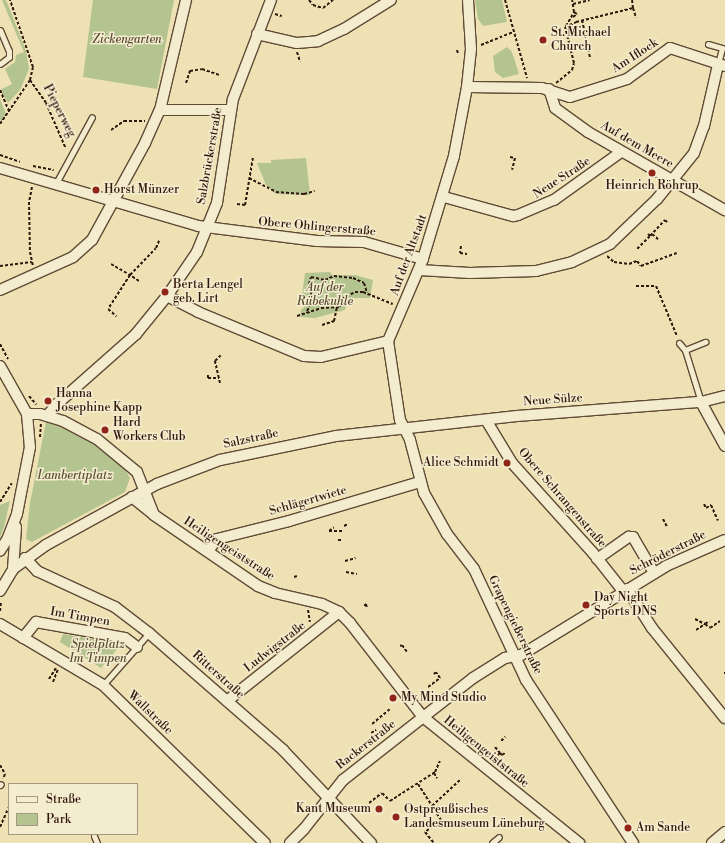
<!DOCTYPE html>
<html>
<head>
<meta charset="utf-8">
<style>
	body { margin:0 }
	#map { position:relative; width:725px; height:843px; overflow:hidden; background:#eee1b3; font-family:"Libre Bodoni",serif }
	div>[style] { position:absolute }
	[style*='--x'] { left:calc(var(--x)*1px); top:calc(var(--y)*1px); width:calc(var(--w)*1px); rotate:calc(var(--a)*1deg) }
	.green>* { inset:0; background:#b4c490 }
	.path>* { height:2px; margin-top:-1px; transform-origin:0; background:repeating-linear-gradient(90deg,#31170d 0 3px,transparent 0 5px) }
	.roads { filter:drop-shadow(1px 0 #604a36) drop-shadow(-1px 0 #604a36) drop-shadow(0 1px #604a36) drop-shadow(0 -1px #604a36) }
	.lane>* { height:5px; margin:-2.5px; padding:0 2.5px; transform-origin:2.5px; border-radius:2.5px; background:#f4ecce }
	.street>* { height:10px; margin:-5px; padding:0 5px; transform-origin:5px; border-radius:5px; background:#f4ecce }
	.dots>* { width:11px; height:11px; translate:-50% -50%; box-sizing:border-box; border:2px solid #f4ecce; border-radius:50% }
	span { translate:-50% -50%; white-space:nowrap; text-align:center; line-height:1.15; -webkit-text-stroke:3px #f4ecce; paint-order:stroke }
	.poi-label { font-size:12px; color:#31170d }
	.left { translate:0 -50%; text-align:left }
	.right { translate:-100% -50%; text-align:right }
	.park-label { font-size:12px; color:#584b34; font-style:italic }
	.street-label { font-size:12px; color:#31170d }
	.legend { position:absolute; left:8px; top:783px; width:130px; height:52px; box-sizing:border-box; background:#f4ecce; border:1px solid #a69781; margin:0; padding:5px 7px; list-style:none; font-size:12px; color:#31170d }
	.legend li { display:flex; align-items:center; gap:8px; height:20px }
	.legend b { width:20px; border:1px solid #a69781 }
</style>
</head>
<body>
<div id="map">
	<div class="green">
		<i style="clip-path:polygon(2px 0,6px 0,9px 7px,26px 51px,29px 69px,20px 90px,8px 103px,0 90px,12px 84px,5px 69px,15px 62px,16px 55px,24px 52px)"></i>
		<i style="clip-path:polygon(93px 0,174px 0,157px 89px,83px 77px)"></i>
		<i style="clip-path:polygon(475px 0,502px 0,507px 22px,483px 26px,478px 19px)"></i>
		<i style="clip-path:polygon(507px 47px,512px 52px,519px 74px,503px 78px,495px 72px,493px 56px)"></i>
		<i style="clip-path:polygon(0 99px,6px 114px,0 124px)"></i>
		<i style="clip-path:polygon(306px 158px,310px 195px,276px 194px,266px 185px,257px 163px,271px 163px,271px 160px)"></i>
		<i style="clip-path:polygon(330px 272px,332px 275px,355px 275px,373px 280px,370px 298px,348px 298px,345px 310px,315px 318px,300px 317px,301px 310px,306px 305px,302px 296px,305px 273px)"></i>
		<i style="clip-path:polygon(52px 420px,79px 430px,123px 466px,130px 478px,125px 492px,32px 542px,26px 539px,30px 503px,46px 422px)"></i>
		<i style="clip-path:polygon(10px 501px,4px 527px,0 538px,0 505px)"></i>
		<i style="clip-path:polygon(63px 634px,117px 643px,119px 647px,101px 668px,60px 642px)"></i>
	</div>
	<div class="path">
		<i style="--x:309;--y:0;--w:6;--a:51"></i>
		<i style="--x:313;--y:5;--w:10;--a:17"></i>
		<i style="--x:323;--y:8;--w:13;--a:-39"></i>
		<i style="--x:505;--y:0;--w:81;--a:74.2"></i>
		<i style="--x:573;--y:4;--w:17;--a:-13"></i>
		<i style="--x:633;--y:8;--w:10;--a:73"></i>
		<i style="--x:275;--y:14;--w:7;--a:16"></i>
		<i style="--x:573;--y:17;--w:5;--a:-37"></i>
		<i style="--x:577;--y:14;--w:4;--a:-146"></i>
		<i style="--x:582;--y:20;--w:40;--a:78"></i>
		<i style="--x:566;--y:26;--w:16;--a:-60"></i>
		<i style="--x:574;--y:12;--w:12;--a:-99"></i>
		<i style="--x:565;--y:27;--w:12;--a:-24"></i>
		<i style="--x:576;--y:22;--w:59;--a:-13.8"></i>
		<i style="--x:633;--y:8;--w:8;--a:-97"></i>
		<i style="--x:481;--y:45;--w:35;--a:-22"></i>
		<i style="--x:457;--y:50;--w:4;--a:76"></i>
		<i style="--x:297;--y:52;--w:10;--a:73"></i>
		<i style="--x:30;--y:80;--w:28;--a:55"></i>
		<i style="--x:46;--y:103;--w:50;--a:66.5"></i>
		<i style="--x:186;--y:83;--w:13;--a:-72"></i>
		<i style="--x:190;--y:71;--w:12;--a:-9"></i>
		<i style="--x:202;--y:69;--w:18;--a:19"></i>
		<i style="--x:556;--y:83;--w:21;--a:-39"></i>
		<i style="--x:572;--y:70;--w:7;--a:-74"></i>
		<i style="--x:574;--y:63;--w:37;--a:-104"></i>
		<i style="--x:0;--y:90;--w:23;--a:67"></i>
		<i style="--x:47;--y:106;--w:13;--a:-45"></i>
		<i style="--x:0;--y:124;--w:53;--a:-55.7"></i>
		<i style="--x:30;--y:80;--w:13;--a:-77"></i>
		<i style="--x:33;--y:67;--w:71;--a:-108.9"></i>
		<i style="--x:111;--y:130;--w:16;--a:-35"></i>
		<i style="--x:124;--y:121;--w:21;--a:0"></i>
		<i style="--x:0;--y:155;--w:21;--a:19"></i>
		<i style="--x:510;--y:157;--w:5;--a:11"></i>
		<i style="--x:515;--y:158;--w:12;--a:104"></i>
		<i style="--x:33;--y:166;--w:21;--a:11"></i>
		<i style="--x:249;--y:178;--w:30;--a:27"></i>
		<i style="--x:276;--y:192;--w:28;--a:4"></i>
		<i style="--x:304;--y:194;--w:11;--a:-15"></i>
		<i style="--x:32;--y:187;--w:15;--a:101"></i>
		<i style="--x:29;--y:202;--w:50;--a:88.9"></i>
		<i style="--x:30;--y:252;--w:14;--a:78"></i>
		<i style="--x:237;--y:204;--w:8;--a:7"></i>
		<i style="--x:245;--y:205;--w:49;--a:-80.5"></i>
		<i style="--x:648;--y:234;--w:3;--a:45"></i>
		<i style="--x:650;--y:236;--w:22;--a:-47"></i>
		<i style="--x:665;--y:220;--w:3;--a:45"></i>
		<i style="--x:652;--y:234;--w:8;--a:40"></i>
		<i style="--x:461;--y:246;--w:7;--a:98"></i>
		<i style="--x:460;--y:253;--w:7;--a:8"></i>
		<i style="--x:637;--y:249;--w:18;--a:-45"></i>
		<i style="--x:607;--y:256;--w:9;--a:41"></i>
		<i style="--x:614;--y:262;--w:15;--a:8"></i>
		<i style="--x:629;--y:264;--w:9;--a:-21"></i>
		<i style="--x:637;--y:261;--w:6;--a:51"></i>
		<i style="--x:641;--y:266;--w:38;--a:-20"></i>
		<i style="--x:111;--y:264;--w:22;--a:30"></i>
		<i style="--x:130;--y:275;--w:40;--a:122.9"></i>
		<i style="--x:108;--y:309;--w:11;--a:41"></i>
		<i style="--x:0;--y:266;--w:32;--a:-7"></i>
		<i style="--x:139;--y:281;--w:11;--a:-146"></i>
		<i style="--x:130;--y:275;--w:37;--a:-46"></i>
		<i style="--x:156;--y:248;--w:8;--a:-67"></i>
		<i style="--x:636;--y:286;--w:20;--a:0"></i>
		<i style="--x:656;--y:286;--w:54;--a:67.2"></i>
		<i style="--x:307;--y:311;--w:13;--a:-61"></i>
		<i style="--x:313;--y:300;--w:16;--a:-104"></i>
		<i style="--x:309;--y:284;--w:7;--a:-74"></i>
		<i style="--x:311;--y:277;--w:14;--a:12"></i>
		<i style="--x:325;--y:280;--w:10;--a:-24"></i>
		<i style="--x:334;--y:276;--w:19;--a:6"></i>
		<i style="--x:353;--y:278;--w:12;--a:24"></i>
		<i style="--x:364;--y:283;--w:10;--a:73"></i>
		<i style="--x:297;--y:316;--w:25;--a:-18"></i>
		<i style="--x:321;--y:308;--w:19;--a:-3"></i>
		<i style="--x:340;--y:307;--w:8;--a:-76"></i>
		<i style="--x:342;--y:299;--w:15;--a:-28"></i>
		<i style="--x:355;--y:292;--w:8;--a:0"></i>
		<i style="--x:363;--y:292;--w:32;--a:22"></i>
		<i style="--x:322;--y:325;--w:13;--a:-18"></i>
		<i style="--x:334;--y:321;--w:14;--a:-78"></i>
		<i style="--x:0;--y:344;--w:17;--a:62"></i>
		<i style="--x:208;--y:375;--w:3;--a:90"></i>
		<i style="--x:208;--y:378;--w:11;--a:0"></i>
		<i style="--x:220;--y:383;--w:23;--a:-103"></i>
		<i style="--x:215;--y:361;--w:8;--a:-45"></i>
		<i style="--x:29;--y:396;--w:11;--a:49"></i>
		<i style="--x:40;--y:437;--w:13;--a:-86"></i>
		<i style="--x:0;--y:502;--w:22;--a:-58"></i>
		<i style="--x:704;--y:504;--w:4;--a:63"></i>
		<i style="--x:706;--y:508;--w:6;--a:-31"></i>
		<i style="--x:711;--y:505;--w:17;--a:66"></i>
		<i style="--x:663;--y:519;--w:9;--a:63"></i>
		<i style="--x:344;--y:526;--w:4;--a:-27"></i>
		<i style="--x:329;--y:531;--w:14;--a:0"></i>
		<i style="--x:329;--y:531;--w:6;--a:-39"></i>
		<i style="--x:338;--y:540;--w:3;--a:0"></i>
		<i style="--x:345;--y:561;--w:11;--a:-15"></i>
		<i style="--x:346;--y:572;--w:11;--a:10"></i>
		<i style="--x:294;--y:577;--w:3;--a:-18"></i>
		<i style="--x:364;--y:606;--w:3;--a:-45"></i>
		<i style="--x:366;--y:604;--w:5;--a:79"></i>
		<i style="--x:308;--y:610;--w:12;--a:81"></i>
		<i style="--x:0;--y:611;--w:10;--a:-84"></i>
		<i style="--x:695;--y:619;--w:11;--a:27"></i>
		<i style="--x:705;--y:624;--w:5;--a:-37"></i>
		<i style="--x:696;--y:630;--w:11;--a:-34"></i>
		<i style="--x:705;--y:624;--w:6;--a:39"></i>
		<i style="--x:710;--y:628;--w:12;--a:-35"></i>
		<i style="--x:400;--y:646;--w:2;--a:-27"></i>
		<i style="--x:402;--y:645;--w:9;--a:54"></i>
		<i style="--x:724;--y:673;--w:1;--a:0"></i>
		<i style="--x:49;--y:679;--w:13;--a:-58"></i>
		<i style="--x:53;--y:682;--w:14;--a:-69"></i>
		<i style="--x:428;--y:687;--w:15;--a:-37"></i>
		<i style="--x:440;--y:678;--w:7;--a:-124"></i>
		<i style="--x:436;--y:672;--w:3;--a:135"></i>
		<i style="--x:372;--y:724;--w:23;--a:-40"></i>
		<i style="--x:371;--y:733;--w:6;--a:-31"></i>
		<i style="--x:501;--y:741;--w:6;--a:-45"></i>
		<i style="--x:495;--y:747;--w:8;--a:50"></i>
		<i style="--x:500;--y:753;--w:3;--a:135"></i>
		<i style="--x:500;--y:753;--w:3;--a:45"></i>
		<i style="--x:502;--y:755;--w:4;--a:-34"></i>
		<i style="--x:0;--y:765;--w:10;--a:61"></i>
		<i style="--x:5;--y:774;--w:5;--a:112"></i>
		<i style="--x:434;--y:773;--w:6;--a:59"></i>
		<i style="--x:418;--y:784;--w:43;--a:57.4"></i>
		<i style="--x:441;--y:820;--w:20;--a:143"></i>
		<i style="--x:425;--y:832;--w:14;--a:51"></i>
		<i style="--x:369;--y:803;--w:16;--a:-38"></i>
		<i style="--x:382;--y:793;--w:11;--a:45"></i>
		<i style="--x:390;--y:801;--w:54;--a:-32.8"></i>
		<i style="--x:435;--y:772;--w:12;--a:-66"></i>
		<i style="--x:432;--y:806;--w:40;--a:-43"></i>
		<i style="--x:0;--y:827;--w:22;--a:-66"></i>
	</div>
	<div class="roads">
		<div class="lane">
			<i style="--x:0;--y:30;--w:23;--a:67"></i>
			<i style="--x:9;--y:51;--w:6;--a:90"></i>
			<i style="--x:9;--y:57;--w:11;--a:142"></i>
			<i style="--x:708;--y:44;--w:15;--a:16"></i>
			<i style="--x:722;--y:48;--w:16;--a:104"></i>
			<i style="--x:55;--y:185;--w:77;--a:-61.4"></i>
			<i style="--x:679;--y:343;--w:9;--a:49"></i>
			<i style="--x:701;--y:402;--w:54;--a:-107.1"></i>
			<i style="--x:685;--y:350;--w:22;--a:-22"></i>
			<i style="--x:103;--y:685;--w:69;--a:-48.5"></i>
			<i style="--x:0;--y:785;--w:1;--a:-45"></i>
			<i style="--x:94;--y:836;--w:8;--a:67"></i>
			<i style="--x:492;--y:843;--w:9;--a:-41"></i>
		</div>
		<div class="street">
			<i style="--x:468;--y:0;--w:49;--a:86.5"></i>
			<i style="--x:471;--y:49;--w:38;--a:96"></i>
			<i style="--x:467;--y:87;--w:70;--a:100.7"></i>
			<i style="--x:454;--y:156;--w:108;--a:106.8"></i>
			<i style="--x:423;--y:259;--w:89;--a:113.1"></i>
			<i style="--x:388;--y:341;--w:80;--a:81.4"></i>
			<i style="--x:400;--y:420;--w:22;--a:63"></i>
			<i style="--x:410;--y:440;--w:55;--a:75.2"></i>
			<i style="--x:424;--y:493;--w:47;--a:60.7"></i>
			<i style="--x:447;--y:534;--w:44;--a:52.4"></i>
			<i style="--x:474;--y:569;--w:123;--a:64.9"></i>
			<i style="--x:526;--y:680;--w:195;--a:56.7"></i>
			<i style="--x:257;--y:34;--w:41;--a:12.7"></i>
			<i style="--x:297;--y:43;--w:21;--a:-5"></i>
			<i style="--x:318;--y:41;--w:29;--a:-25"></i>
			<i style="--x:344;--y:29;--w:55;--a:-31.7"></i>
			<i style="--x:467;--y:87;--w:75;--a:0.8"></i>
			<i style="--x:542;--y:88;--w:29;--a:18"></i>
			<i style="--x:570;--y:97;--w:60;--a:-17.5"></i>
			<i style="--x:627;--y:79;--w:53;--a:-35.8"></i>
			<i style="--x:670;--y:48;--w:58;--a:18.1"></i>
			<i style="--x:549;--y:89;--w:20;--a:72"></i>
			<i style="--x:555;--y:108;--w:41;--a:36"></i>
			<i style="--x:588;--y:132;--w:158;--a:29.7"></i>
			<i style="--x:160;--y:110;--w:70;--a:0"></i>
			<i style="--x:0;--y:168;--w:206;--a:16.3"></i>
			<i style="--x:198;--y:226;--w:120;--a:7.2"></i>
			<i style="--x:317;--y:241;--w:47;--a:1.2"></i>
			<i style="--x:364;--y:242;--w:61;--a:16.1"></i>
			<i style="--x:444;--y:197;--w:72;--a:15.4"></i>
			<i style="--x:513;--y:216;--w:5;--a:-11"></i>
			<i style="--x:518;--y:215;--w:39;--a:-23"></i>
			<i style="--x:554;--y:200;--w:82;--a:-35.6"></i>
			<i style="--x:419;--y:270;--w:51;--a:3.4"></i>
			<i style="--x:470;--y:273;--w:66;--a:-1.7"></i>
			<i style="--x:536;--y:271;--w:37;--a:-14"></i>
			<i style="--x:572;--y:262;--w:42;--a:-25.3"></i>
			<i style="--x:610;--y:244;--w:65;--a:-43.8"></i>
			<i style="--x:657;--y:199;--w:59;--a:-51.2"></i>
			<i style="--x:694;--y:153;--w:29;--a:-70"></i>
			<i style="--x:704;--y:126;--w:63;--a:-77.1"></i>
			<i style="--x:0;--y:290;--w:80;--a:-24.3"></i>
			<i style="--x:73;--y:257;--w:25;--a:-42"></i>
			<i style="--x:92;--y:240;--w:111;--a:-61.3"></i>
			<i style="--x:145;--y:143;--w:36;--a:-66"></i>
			<i style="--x:160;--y:110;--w:113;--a:-76.7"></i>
			<i style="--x:167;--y:296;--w:35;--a:27"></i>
			<i style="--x:198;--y:312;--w:115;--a:22.5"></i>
			<i style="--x:304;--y:356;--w:17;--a:3"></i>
			<i style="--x:321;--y:357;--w:69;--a:-13.4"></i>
			<i style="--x:0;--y:366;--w:55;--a:60.6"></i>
			<i style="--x:27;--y:414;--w:33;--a:85"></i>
			<i style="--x:30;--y:447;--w:68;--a:101"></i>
			<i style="--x:17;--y:514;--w:26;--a:111"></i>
			<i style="--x:8;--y:538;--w:15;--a:122"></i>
			<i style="--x:701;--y:402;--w:50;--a:61.4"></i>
			<i style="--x:27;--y:414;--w:13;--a:0"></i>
			<i style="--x:40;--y:414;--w:24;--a:17"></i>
			<i style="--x:63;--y:421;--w:38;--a:28"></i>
			<i style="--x:97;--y:439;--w:52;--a:39.5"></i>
			<i style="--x:137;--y:472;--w:46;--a:68.4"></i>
			<i style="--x:47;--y:416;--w:16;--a:-50"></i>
			<i style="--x:57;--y:404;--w:106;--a:-41.5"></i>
			<i style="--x:136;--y:334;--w:49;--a:-50.8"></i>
			<i style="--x:167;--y:296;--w:53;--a:-55.7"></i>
			<i style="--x:197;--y:252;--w:53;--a:-67.8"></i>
			<i style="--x:217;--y:203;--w:105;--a:-81.3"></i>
			<i style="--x:233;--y:99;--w:106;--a:-69"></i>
			<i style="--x:486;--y:420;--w:50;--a:58.8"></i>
			<i style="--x:512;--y:463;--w:121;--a:48"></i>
			<i style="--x:593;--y:553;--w:48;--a:51.7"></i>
			<i style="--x:132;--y:497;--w:28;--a:39"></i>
			<i style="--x:154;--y:515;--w:126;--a:34.3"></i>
			<i style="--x:258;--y:586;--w:18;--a:22"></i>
			<i style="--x:275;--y:593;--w:48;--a:13.2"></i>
			<i style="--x:322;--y:604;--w:19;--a:25"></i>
			<i style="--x:339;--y:612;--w:16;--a:45"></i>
			<i style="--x:350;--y:623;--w:119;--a:52.2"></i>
			<i style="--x:423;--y:717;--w:201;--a:38.9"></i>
			<i style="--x:208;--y:551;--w:15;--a:-53"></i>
			<i style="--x:217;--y:539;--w:74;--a:-14"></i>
			<i style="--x:289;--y:521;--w:137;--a:-16.6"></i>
			<i style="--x:25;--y:558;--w:18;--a:47"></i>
			<i style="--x:37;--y:571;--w:86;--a:24.8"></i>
			<i style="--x:115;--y:607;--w:43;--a:37.4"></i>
			<i style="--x:149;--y:633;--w:178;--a:41.1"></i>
			<i style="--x:283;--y:750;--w:128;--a:46.6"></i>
			<i style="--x:597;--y:559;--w:39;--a:-35"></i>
			<i style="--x:629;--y:537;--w:4;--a:0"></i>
			<i style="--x:633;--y:537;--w:42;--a:59.7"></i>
			<i style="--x:13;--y:569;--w:42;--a:-85.9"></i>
			<i style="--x:627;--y:589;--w:46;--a:57.3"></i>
			<i style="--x:652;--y:628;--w:116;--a:51"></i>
			<i style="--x:0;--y:591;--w:26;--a:-59"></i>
			<i style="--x:13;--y:569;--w:41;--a:-36"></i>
			<i style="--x:46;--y:545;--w:127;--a:-28.8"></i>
			<i style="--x:157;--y:484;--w:67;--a:-20.9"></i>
			<i style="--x:220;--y:460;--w:118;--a:-11.7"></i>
			<i style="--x:336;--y:436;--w:182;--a:-6.3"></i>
			<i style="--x:517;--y:416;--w:185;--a:-4.4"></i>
			<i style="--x:701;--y:402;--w:25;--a:-14"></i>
			<i style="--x:0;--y:624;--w:120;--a:30.6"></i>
			<i style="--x:103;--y:685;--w:226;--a:44.3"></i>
			<i style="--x:23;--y:638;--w:21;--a:-51"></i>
			<i style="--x:36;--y:622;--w:90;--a:10.2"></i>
			<i style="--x:125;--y:638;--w:15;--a:37"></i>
			<i style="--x:227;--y:701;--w:143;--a:-38.5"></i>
			<i style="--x:290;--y:843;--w:20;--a:-45"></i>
			<i style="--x:304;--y:829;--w:63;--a:-51.5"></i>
			<i style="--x:343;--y:780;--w:165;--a:-38.1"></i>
			<i style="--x:473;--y:678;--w:38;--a:-32"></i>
			<i style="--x:505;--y:658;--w:16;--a:-11"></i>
			<i style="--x:521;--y:655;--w:170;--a:-31.5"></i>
			<i style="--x:666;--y:566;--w:64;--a:-23.8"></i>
			<i style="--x:712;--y:843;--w:17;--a:-40"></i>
		</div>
	</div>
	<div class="dots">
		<i style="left:543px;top:40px;background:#8f2418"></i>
		<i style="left:652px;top:173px;background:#8f2418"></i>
		<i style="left:96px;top:190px;background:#8f2418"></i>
		<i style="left:165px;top:292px;background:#8f2418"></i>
		<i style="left:48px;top:401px;background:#8f2418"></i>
		<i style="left:105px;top:430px;background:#8f2418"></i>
		<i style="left:507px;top:463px;background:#8f2418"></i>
		<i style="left:586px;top:605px;background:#8f2418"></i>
		<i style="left:393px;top:698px;background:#8f2418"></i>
		<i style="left:379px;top:809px;background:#8f2418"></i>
		<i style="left:396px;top:817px;background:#8f2418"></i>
		<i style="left:628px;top:828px;background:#8f2418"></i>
	</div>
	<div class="poi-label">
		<span class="left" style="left:551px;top:40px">St. Michael<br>Church</span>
		<span style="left:652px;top:186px">Heinrich Röhrup</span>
		<span class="left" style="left:104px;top:190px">Horst Münzer</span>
		<span class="left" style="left:173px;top:292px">Berta Lengel<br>geb. Lirt</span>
		<span class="left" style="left:56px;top:401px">Hanna<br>Josephine Kapp</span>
		<span class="left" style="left:113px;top:430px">Hard<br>Workers Club</span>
		<span class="right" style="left:499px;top:463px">Alice Schmidt</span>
		<span class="left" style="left:594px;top:605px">Day Night<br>Sports DNS</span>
		<span class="left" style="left:401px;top:698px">My Mind Studio</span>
		<span class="right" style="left:371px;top:809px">Kant Museum</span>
		<span class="left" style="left:404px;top:817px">Ostpreußisches<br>Landesmuseum Lüneburg</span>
		<span class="left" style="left:636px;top:828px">Am Sande</span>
	</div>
	<div class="park-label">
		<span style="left:127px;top:40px">Zickengarten</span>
		<span style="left:325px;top:295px">Auf der<br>Rübekuhle</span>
		<span style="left:75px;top:476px">Lambertiplatz</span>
		<span style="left:98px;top:652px">Spielplatz<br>Im Timpen</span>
	</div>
	<div class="street-label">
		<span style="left:635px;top:56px;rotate:-33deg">Am Iflock</span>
		<span style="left:59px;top:111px;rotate:63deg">Pieperweg</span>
		<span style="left:637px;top:145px;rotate:30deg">Auf dem Meere</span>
		<span style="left:210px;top:156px;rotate:-80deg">Salzbrückerstraße</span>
		<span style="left:562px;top:178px;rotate:-33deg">Neue Straße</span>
		<span style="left:317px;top:227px;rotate:5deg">Obere Ohlingerstraße</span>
		<span style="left:409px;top:255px;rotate:-70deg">Auf der Altstadt</span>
		<span style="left:553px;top:400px;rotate:-4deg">Neue Sülze</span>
		<span style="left:251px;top:439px;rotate:-12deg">Salzstraße</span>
		<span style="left:562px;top:498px;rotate:49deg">Obere Schrangenstraße</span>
		<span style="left:308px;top:501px;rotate:-16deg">Schlägertwiete</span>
		<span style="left:229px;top:549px;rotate:33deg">Heiligengeiststraße</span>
		<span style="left:668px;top:553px;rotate:-27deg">Schröderstraße</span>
		<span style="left:80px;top:617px;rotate:10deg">Im Timpen</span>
		<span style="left:515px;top:625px;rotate:64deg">Grapengießerstraße</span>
		<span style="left:275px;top:647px;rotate:-38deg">Ludwigstraße</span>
		<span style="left:218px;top:675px;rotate:42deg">Ritterstraße</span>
		<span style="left:150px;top:713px;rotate:44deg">Wallstraße</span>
		<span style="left:366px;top:745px;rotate:-38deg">Rackerstraße</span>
		<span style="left:486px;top:752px;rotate:39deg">Heiligengeiststraße</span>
	</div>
	<ul class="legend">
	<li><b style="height:5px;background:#f4ecce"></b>Straße</li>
	<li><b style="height:11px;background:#b4c490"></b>Park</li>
	</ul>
</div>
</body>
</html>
